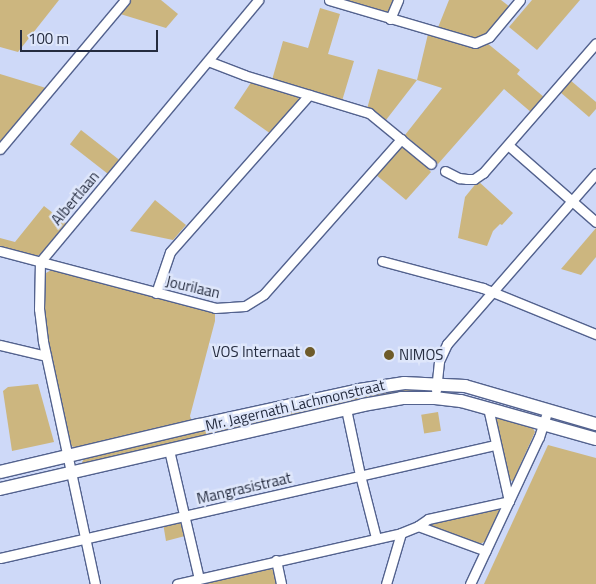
<!DOCTYPE html>
<html>
<head>
<meta charset="utf-8">
<style>
	body { margin:0 }
	#map { position:relative; width:596px; height:584px; overflow:hidden; background:#ced9f8; font-family:"Titillium Web",sans-serif }
	div>[style] { position:absolute }
	[style*='--x'] { left:calc(var(--x)*1px); top:calc(var(--y)*1px); width:calc(var(--w)*1px); rotate:calc(var(--a)*1deg) }
	.green>* { inset:0; background:#ccb67f; transform-origin:0 0 }
	.roads { filter:drop-shadow(1px 0 #53628e) drop-shadow(-1px 0 #53628e) drop-shadow(0 1px #53628e) drop-shadow(0 -1px #53628e) }
	.minor>* { height:9px; margin:-4.5px; padding:0 4.5px; transform-origin:4.5px; border-radius:4.5px; background:#fff }
	.secondary>* { height:12px; margin:-6px; padding:0 6px; transform-origin:6px; border-radius:6px; background:#fff }
	.dots>* { width:14px; height:14px; translate:-50% -50%; box-sizing:border-box; border:2px solid #dfe7fb; border-radius:50% }
	span { translate:-50% -50%; white-space:nowrap; text-align:center; line-height:1.15; -webkit-text-stroke:5px #dfe7fb; paint-order:stroke }
	.street-label { font-size:15px; color:#252c3f }
	.poi-label { font-size:15px; color:#252c3f }
	.right { translate:-100% -50%; text-align:right }
	.left { translate:0 -50%; text-align:left }
	.scale { position:absolute; left:20px; top:30px; width:138px; height:22px; box-sizing:border-box; border:2px solid #252c3f; border-top:0; padding-left:6px; font-size:15px; line-height:18px; white-space:nowrap; color:#252c3f; -webkit-text-stroke:4px #dfe7fb; paint-order:stroke }
</style>
</head>
<body>
<div id="map">
	<div class="green">
		<i style="clip-path:polygon(0 0,59px 0,18px 52px,0 47px)"></i>
		<i style="clip-path:polygon(128px 0,161px 0,178px 14px,166px 28px,117px 13px)"></i>
		<i style="clip-path:polygon(339px 0,394px 0,388px 12px,383px 13px)"></i>
		<i style="clip-path:polygon(449px 0,501px 0,510px 7px,489px 32px,475px 40px,437px 30px)"></i>
		<i style="clip-path:polygon(532px 0,580px 0,537px 50px,509px 27px)"></i>
		<i style="clip-path:polygon(320px 8px,340px 14px,328px 54px,354px 61px,342px 101px,272px 80px,283px 41px,308px 48px)"></i>
		<i style="clip-path:polygon(428px 34px,467px 46px,487px 43px,520px 70px,517px 74px,545px 98px,532px 113px,504px 89px,438px 164px,405px 135px,442px 88px,417px 80px,386px 120px,367px 109px,378px 69px,417px 80px)"></i>
		<i style="clip-path:polygon(0 74px,46px 88px,0 142px)"></i>
		<i style="clip-path:polygon(570px 80px,596px 102px,596px 109px,589px 117px,560px 92px)"></i>
		<i style="clip-path:polygon(252px 81px,298px 95px,299px 101px,271px 134px,234px 108px)"></i>
		<i style="left:81px;top:130px;width:48px;height:18px;rotate:38deg"></i>
		<i style="clip-path:polygon(402px 146px,408px 147px,431px 172px,406px 200px,375px 174px)"></i>
		<i style="clip-path:polygon(478px 181px,513px 213px,502px 225px,500px 224px,493px 231px,487px 246px,458px 238px,465px 197px)"></i>
		<i style="clip-path:polygon(155px 200px,186px 225px,173px 240px,130px 231px)"></i>
		<i style="clip-path:polygon(44px 206px,67px 224px,42px 254px,35px 256px,0 247px,0 238px,15px 242px)"></i>
		<i style="clip-path:polygon(596px 228px,596px 257px,581px 275px,561px 269px)"></i>
		<i style="clip-path:polygon(53px 269px,215px 312px,215px 321px,190px 416px,192px 422px,77px 449px,70px 445px,45px 330px,44px 278px,46px 273px)"></i>
		<i style="clip-path:polygon(38px 384px,54px 442px,12px 451px,3px 391px,8px 387px)"></i>
		<i style="clip-path:polygon(398px 389px,430px 391px,83px 464px,82px 462px,85px 458px,198px 431px,371px 392px)"></i>
		<i style="left:438px;top:412px;width:19px;height:17px;rotate:81deg"></i>
		<i style="clip-path:polygon(495px 417px,532px 426px,535px 432px,513px 481px,508px 480px,493px 419px)"></i>
		<i style="clip-path:polygon(548px 445px,596px 458px,596px 584px,484px 584px)"></i>
		<i style="clip-path:polygon(501px 506px,486px 541px,480px 544px,427px 524px,431px 520px)"></i>
		<i style="clip-path:polygon(181px 520px,185px 536px,166px 541px,163px 523px)"></i>
		<i style="clip-path:polygon(268px 567px,274px 571px,277px 584px,193px 584px)"></i>
	</div>
	<div class="roads">
		<div class="minor">
			<i style="--x:329;--y:0;--w:152;--a:16.4"></i>
			<i style="--x:475;--y:43;--w:15;--a:-23"></i>
			<i style="--x:489;--y:37;--w:48;--a:-50"></i>
			<i style="--x:390;--y:19;--w:21;--a:-67"></i>
			<i style="--x:208;--y:61;--w:39;--a:21"></i>
			<i style="--x:244;--y:75;--w:131;--a:16.9"></i>
			<i style="--x:369;--y:113;--w:80;--a:39.4"></i>
			<i style="--x:508;--y:145;--w:117;--a:41.2"></i>
			<i style="--x:0;--y:149;--w:194;--a:-50"></i>
			<i style="--x:445;--y:171;--w:16;--a:27"></i>
			<i style="--x:459;--y:178;--w:8;--a:7"></i>
			<i style="--x:467;--y:179;--w:7;--a:0"></i>
			<i style="--x:474;--y:179;--w:11;--a:-34"></i>
			<i style="--x:483;--y:173;--w:172;--a:-49"></i>
			<i style="--x:0;--y:251;--w:222;--a:14.8"></i>
			<i style="--x:215;--y:308;--w:30;--a:-4"></i>
			<i style="--x:245;--y:306;--w:22;--a:-32"></i>
			<i style="--x:264;--y:294;--w:207;--a:-48.5"></i>
			<i style="--x:382;--y:261;--w:105;--a:15"></i>
			<i style="--x:483;--y:288;--w:122;--a:22.2"></i>
			<i style="--x:156;--y:293;--w:43;--a:-71.1"></i>
			<i style="--x:170;--y:252;--w:210;--a:-48.5"></i>
			<i style="--x:0;--y:345;--w:47;--a:13.4"></i>
			<i style="--x:436;--y:390;--w:29;--a:-84"></i>
			<i style="--x:439;--y:361;--w:19;--a:-65"></i>
			<i style="--x:447;--y:344;--w:227;--a:-48.9"></i>
			<i style="--x:346;--y:409;--w:67;--a:78"></i>
			<i style="--x:360;--y:475;--w:65;--a:75.7"></i>
			<i style="--x:169;--y:450;--w:132;--a:76.9"></i>
			<i style="--x:418;--y:526;--w:12;--a:-35"></i>
			<i style="--x:428;--y:519;--w:83;--a:-12.5"></i>
			<i style="--x:509;--y:501;--w:95;--a:-102.7"></i>
			<i style="--x:0;--y:558;--w:508;--a:-12.86"></i>
			<i style="--x:276;--y:560;--w:25;--a:78"></i>
			<i style="--x:95;--y:584;--w:249;--a:-102.1"></i>
			<i style="--x:43;--y:341;--w:32;--a:-97"></i>
			<i style="--x:39;--y:309;--w:47;--a:-88.8"></i>
			<i style="--x:40;--y:262;--w:341;--a:-50.2"></i>
			<i style="--x:177;--y:584;--w:230;--a:-12.8"></i>
			<i style="--x:401;--y:533;--w:18;--a:-22"></i>
			<i style="--x:418;--y:526;--w:72;--a:20.2"></i>
			<i style="--x:386;--y:584;--w:53;--a:-73.6"></i>
			<i style="--x:470;--y:584;--w:162;--a:-64.9"></i>
			<i style="--x:539;--y:437;--w:28;--a:-72"></i>
		</div>
		<div class="secondary">
			<i style="--x:0;--y:472;--w:204;--a:-13.3"></i>
			<i style="--x:199;--y:425;--w:164;--a:-12.3"></i>
			<i style="--x:359;--y:390;--w:46;--a:-8.8"></i>
			<i style="--x:404;--y:383;--w:61;--a:2.8"></i>
			<i style="--x:465;--y:386;--w:136;--a:16.2"></i>
			<i style="--x:0;--y:489;--w:373;--a:-13"></i>
			<i style="--x:363;--y:405;--w:39;--a:-10"></i>
			<i style="--x:401;--y:398;--w:34;--a:0"></i>
			<i style="--x:435;--y:398;--w:26;--a:7"></i>
			<i style="--x:461;--y:401;--w:140;--a:15.7"></i>
		</div>
	</div>
	<div class="dots">
		<i style="left:310px;top:352px;background:#6e5b2a"></i>
		<i style="left:389px;top:355px;background:#6e5b2a"></i>
	</div>
	<div class="street-label">
		<span style="left:75px;top:198px;rotate:-50deg">Albertlaan</span>
		<span style="left:193px;top:287px;rotate:13deg">Jourilaan</span>
		<span style="left:295px;top:405px;rotate:-13deg">Mr. Jagernath Lachmonstraat</span>
		<span style="left:244px;top:488px;rotate:-13deg">Mangrasistraat</span>
	</div>
	<div class="poi-label">
		<span class="right" style="left:300px;top:352px">VOS Internaat</span>
		<span class="left" style="left:399px;top:355px">NIMOS</span>
	</div>
	<div class="scale">100 m</div>
</div>
</body>
</html>
